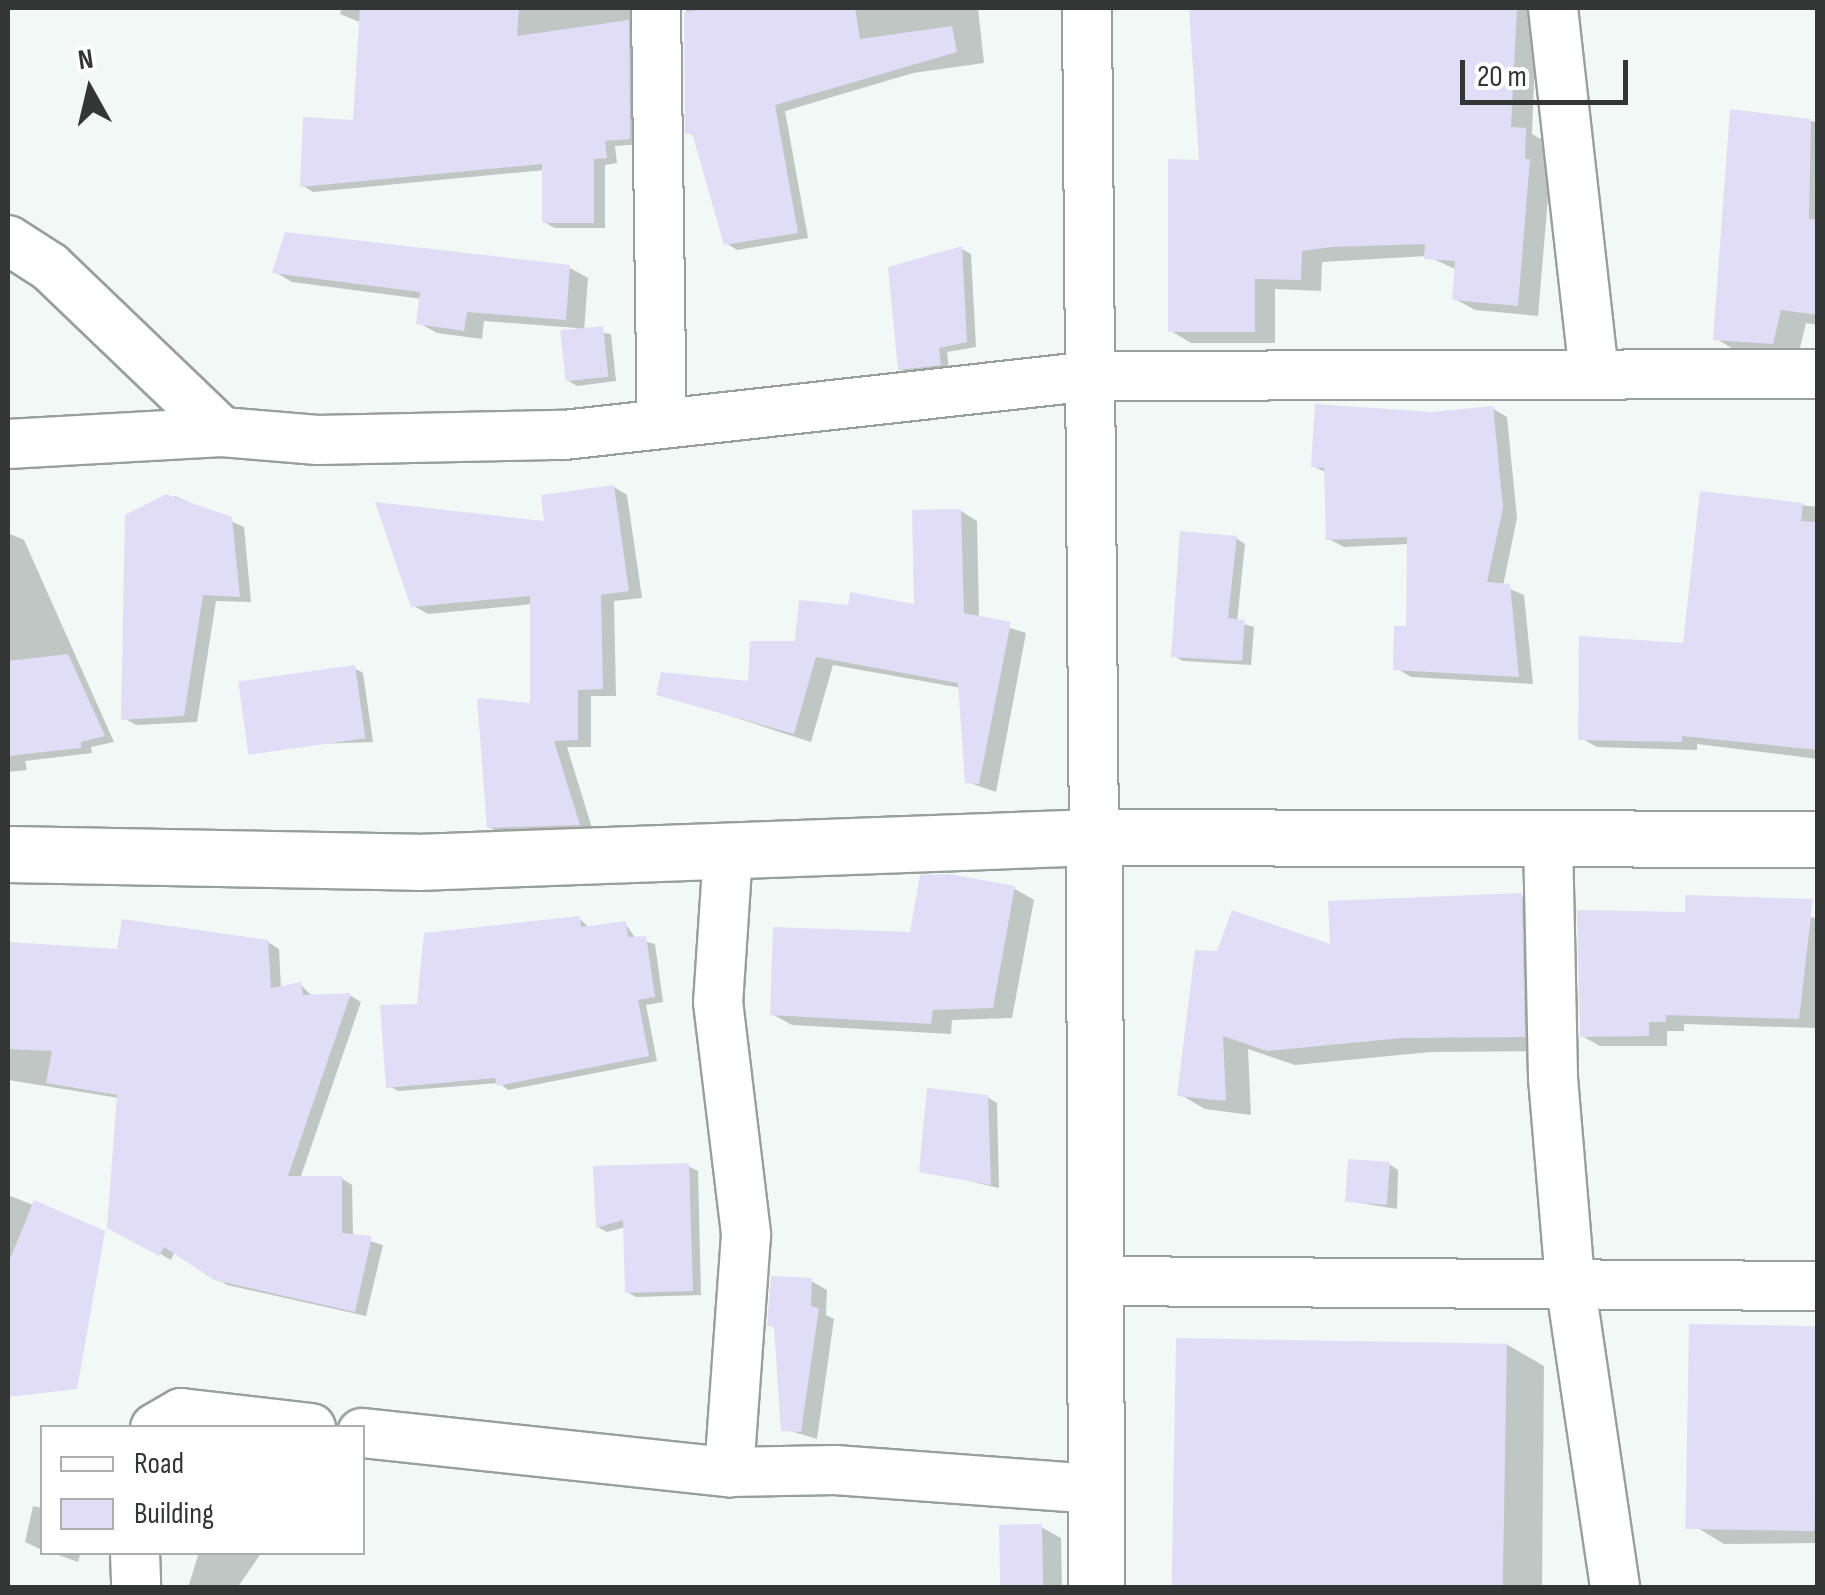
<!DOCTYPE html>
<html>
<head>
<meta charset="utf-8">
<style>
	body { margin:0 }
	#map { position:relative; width:1825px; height:1595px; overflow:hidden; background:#f1f8f5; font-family:"Sofia Sans Condensed",sans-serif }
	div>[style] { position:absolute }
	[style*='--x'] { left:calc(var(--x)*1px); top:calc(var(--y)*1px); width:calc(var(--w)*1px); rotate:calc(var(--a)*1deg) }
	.shadow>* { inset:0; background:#0003 }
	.building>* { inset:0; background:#e1ddf7; transform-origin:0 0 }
	.roads { filter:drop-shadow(2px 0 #99a09c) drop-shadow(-2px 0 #99a09c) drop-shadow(0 2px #99a09c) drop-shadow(0 -2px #99a09c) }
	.minor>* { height:48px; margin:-24px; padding:0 24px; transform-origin:24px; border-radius:24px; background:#fff }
	.tertiary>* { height:55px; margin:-27.5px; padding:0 27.5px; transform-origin:27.5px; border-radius:27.5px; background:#fff }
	span { translate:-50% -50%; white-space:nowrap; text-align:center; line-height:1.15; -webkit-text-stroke:8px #fff; paint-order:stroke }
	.frame { position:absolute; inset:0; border:10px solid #333634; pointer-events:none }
	.legend { position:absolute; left:40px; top:1425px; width:325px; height:130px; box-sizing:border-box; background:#fff; border:2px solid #adafae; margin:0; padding:12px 18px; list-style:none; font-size:30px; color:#333634 }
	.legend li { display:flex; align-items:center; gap:20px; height:50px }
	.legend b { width:50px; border:2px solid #adafae }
	.north { position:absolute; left:40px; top:40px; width:100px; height:100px; -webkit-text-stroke:8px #fff; paint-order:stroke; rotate:352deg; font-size:28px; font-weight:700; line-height:40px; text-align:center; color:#333634 }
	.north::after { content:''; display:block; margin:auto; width:35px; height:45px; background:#333634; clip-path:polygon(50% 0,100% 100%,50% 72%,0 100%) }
	.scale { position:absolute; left:1460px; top:60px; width:168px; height:45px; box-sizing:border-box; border:5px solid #333634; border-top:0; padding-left:12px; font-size:30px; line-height:35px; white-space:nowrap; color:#333634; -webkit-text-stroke:8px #fff; paint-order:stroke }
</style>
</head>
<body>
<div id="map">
	<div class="shadow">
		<i style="clip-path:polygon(342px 8px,642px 8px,641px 144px,615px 146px,617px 163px,605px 165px,605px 228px,555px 228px,544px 222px,545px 170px,313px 192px,302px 185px,355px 122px,362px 23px,340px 14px)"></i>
		<i style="clip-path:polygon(686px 8px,978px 8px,984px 63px,913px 73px,785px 111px,808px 238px,737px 250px,726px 243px,696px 137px,688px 132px)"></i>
		<i style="clip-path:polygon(1191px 8px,1537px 9px,1532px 134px,1546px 142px,1550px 174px,1538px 316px,1475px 310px,1455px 299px,1457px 270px,1427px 256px,1322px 262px,1321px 291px,1275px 289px,1275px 343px,1191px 343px,1171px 331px,1201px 162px)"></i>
		<i style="clip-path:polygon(1732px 112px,1818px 122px,1818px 325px,1806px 323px,1798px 356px,1740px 353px,1715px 338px)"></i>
		<i style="clip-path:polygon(962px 249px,971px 254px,976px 347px,947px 352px,949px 369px,909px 374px,900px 369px)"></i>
		<i style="clip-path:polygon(570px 268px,588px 278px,584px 331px,611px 334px,616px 381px,577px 386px,567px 380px,577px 328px,484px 321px,482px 339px,437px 333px,419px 323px,422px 299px,292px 282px,275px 272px)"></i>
		<i style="clip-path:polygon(1492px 408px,1507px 417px,1517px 518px,1503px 586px,1524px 595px,1533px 684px,1411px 677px,1396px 668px,1408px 628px,1409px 544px,1344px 547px,1329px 539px,1327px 473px,1313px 466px,1432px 414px)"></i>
		<i style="clip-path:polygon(614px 487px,627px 495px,642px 598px,614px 601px,616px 696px,591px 696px,591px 747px,567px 747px,593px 831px,503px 835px,489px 827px,532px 706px,533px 604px,428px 614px,414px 606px)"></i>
		<i style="clip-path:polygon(1702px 494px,1818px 507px,1818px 759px,1697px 744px,1697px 750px,1597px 747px,1581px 738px,1685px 645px)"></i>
		<i style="clip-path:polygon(175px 496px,244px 527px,251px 602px,216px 601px,197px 722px,136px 725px,124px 718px,128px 516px)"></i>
		<i style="clip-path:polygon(961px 511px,977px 521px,979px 618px,1026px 633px,996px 792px,967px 782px,961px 688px,833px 665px,811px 742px,659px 693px,751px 683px,850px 607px,916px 607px)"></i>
		<i style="clip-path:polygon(8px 533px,24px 540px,114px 742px,91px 747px,92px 753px,25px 761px,27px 770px,8px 772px)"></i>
		<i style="clip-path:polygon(1236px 538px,1245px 544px,1237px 622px,1254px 627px,1251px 665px,1183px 661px,1174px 656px)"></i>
		<i style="clip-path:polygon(354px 668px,363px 673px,373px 742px,255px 746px,246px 740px)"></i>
		<i style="clip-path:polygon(922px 877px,1015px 889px,1034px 900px,1012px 1018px,952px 1020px,951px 1034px,792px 1025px,772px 1014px,912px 934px)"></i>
		<i style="clip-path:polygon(1521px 896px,1547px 911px,1550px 1051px,1431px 1052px,1295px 1065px,1248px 1049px,1251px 1115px,1205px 1109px,1179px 1094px,1219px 954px,1333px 948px)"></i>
		<i style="clip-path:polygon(1745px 899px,1818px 919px,1817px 1028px,1684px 1024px,1684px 1031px,1667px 1031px,1667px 1046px,1600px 1046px,1582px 1036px,1687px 915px)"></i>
		<i style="clip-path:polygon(580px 919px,589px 928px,625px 923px,636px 939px,655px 944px,663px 1002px,646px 1005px,657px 1061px,508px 1090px,499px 1083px,398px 1091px,389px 1086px,420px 1006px)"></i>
		<i style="clip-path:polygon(268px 942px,279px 949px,281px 988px,301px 985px,313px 997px,351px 996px,361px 1002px,300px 1179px,341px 1178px,352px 1185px,353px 1236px,383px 1245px,366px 1316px,227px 1285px,175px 1251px,171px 1260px,110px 1226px,119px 1098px,8px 1080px,8px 948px,119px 951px)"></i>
		<i style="clip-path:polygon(987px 1097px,997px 1103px,999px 1188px,922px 1170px)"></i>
		<i style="clip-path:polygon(1389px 1164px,1398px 1170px,1397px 1209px,1348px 1201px)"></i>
		<i style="clip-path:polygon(688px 1166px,698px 1171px,701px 1295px,636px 1297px,627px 1292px,626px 1227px,607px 1232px,598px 1227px)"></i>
		<i style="clip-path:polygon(8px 1195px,61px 1216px,8px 1350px)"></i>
		<i style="clip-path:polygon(811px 1281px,827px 1290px,826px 1315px,834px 1319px,817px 1439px,784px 1429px,777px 1329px,770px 1325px)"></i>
		<i style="clip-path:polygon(1818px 1330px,1818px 1543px,1724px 1544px,1696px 1527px)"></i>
		<i style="clip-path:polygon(1506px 1344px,1544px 1366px,1542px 1588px,1170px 1588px)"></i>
		<i style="clip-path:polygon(33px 1506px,42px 1508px,42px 1550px,25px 1542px)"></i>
		<i style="clip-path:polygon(1041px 1527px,1061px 1538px,1062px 1588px,1003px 1588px)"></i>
		<i style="clip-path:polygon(50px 1552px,81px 1552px,78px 1562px)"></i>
		<i style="clip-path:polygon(199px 1552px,262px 1552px,237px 1588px,188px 1588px)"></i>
	</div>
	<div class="building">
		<i style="clip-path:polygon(360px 8px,519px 8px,517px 36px,629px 20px,630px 139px,605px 141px,607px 158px,594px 159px,594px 223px,542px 223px,542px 164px,300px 187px,303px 117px,353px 120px)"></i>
		<i style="clip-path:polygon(717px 8px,855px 8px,860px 39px,952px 26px,957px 52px,775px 105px,798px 233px,724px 245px,692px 133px,685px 134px,684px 12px)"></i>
		<i style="clip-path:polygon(1189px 8px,1517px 8px,1511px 127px,1526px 128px,1525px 159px,1530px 159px,1518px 306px,1452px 300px,1455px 261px,1424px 259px,1425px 244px,1331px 247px,1302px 251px,1301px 280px,1255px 279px,1255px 332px,1168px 332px,1168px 159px,1199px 160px)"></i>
		<i style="clip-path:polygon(1730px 109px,1811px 119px,1809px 219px,1818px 220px,1818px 315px,1781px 310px,1773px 344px,1713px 340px)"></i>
		<i style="clip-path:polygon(285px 232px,570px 265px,566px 320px,467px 312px,464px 331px,416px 324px,420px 292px,272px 273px)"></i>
		<i style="clip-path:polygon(962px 246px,967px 342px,939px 348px,941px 365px,898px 370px,888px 267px)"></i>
		<i style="left:603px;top:326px;width:51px;height:43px;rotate:84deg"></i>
		<i style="clip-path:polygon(1315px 404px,1432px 412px,1493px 406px,1503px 508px,1487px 582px,1510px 584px,1519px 677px,1393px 670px,1394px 626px,1406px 626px,1407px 537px,1326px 540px,1324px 468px,1311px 467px)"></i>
		<i style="clip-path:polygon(614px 485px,629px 591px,601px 595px,603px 689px,578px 690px,578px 740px,554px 741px,580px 825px,487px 828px,477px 698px,530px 703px,530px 596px,411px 607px,375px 502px,544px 521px,541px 495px)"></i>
		<i style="clip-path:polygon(1700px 491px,1803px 503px,1801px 521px,1818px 522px,1818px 750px,1682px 736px,1682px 742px,1578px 740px,1579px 636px,1683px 643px)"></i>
		<i style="clip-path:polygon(166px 494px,232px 517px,240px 597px,203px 595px,184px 716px,121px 720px,125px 515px)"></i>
		<i style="clip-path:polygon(961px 509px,964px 613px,1011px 622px,979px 784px,965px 783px,958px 683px,816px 657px,794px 734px,656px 695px,661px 672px,748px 681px,750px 641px,795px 641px,799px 600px,848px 605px,850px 592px,914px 604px,912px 510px)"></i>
		<i style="clip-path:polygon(1180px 531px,1237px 536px,1228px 618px,1245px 620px,1242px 661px,1171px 657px)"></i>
		<i style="clip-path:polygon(68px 654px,105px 736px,81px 742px,81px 748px,8px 756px,8px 661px)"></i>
		<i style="left:355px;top:665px;width:74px;height:118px;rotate:82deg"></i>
		<i style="clip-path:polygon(949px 874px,1015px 886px,993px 1008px,933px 1010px,931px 1024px,770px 1015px,773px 927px,910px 932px,920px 875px)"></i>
		<i style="clip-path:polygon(1522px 893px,1525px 1037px,1403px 1038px,1267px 1051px,1223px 1036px,1226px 1101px,1177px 1096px,1195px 950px,1217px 951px,1232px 910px,1330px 944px,1328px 901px)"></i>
		<i style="clip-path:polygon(1685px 895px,1813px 899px,1799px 1019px,1666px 1015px,1666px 1022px,1649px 1022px,1649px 1036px,1580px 1037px,1577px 910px,1685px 912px)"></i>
		<i style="clip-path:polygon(580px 916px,581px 927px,626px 921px,628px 937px,646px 936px,655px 997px,638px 1000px,649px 1056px,497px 1086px,495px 1078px,386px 1088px,380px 1005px,417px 1004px,424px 933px)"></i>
		<i style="clip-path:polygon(122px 919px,268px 940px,271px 988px,301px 982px,303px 995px,351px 993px,288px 1176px,342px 1176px,342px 1233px,372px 1236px,355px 1312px,214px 1280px,164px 1247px,159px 1256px,107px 1228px,117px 1095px,46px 1083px,52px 1051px,8px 1049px,8px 942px,117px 949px)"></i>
		<i style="clip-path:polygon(927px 1088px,988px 1095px,991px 1185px,919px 1172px)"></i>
		<i style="left:1348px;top:1159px;width:42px;height:43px;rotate:4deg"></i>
		<i style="clip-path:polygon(689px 1163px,693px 1291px,625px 1293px,623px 1220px,596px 1228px,593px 1166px)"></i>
		<i style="clip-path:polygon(34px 1200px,105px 1231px,77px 1389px,8px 1397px,8px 1264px)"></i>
		<i style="clip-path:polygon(771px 1276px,812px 1278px,811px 1306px,819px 1308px,801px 1432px,781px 1431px,774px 1326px,767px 1326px)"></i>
		<i style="left:1689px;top:1324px;width:129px;height:205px;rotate:1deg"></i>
		<i style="left:1176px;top:1338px;width:331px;height:250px;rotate:1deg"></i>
		<i style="left:1042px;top:1524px;width:64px;height:43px;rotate:89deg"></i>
	</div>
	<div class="roads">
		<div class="minor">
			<i style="--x:656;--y:8;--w:414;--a:89.2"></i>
			<i style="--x:1087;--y:8;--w:829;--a:89.52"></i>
			<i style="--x:1553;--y:8;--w:368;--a:83.6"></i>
			<i style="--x:8;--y:240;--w:50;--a:32.7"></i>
			<i style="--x:50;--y:267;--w:238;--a:43.8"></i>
			<i style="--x:8;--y:444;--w:214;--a:-3.2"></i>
			<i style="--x:222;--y:432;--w:96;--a:4.8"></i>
			<i style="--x:318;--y:440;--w:246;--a:-1.2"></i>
			<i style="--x:564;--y:435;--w:531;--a:-6.38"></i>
			<i style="--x:1092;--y:376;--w:726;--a:-0.16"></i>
			<i style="--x:1548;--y:838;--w:240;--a:88.8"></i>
			<i style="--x:1553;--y:1078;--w:205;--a:85.2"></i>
			<i style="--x:1570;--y:1282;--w:309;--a:81.6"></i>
			<i style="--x:728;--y:853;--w:149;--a:93.8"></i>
			<i style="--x:718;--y:1002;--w:235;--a:83.1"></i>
			<i style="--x:746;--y:1235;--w:238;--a:94.1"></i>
			<i style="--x:729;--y:1472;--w:106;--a:-1.1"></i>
			<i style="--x:835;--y:1470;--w:262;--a:4.2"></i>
			<i style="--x:1097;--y:1281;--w:721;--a:0.4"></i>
			<i style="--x:155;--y:1428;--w:30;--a:-30"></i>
			<i style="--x:181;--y:1413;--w:131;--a:6.6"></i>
			<i style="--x:362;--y:1433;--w:369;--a:6.1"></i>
			<i style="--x:135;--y:1552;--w:36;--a:88"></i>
		</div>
		<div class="tertiary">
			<i style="--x:8;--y:854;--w:409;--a:1.1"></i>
			<i style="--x:417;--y:862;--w:677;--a:-2.11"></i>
			<i style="--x:1096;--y:1588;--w:751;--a:-90.15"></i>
			<i style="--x:1094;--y:837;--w:724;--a:0.16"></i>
		</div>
	</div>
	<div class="frame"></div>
	<ul class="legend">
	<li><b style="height:12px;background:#fff"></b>Road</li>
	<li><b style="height:28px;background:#e1ddf7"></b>Building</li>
	</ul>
	<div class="north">N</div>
	<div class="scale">20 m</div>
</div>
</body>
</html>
